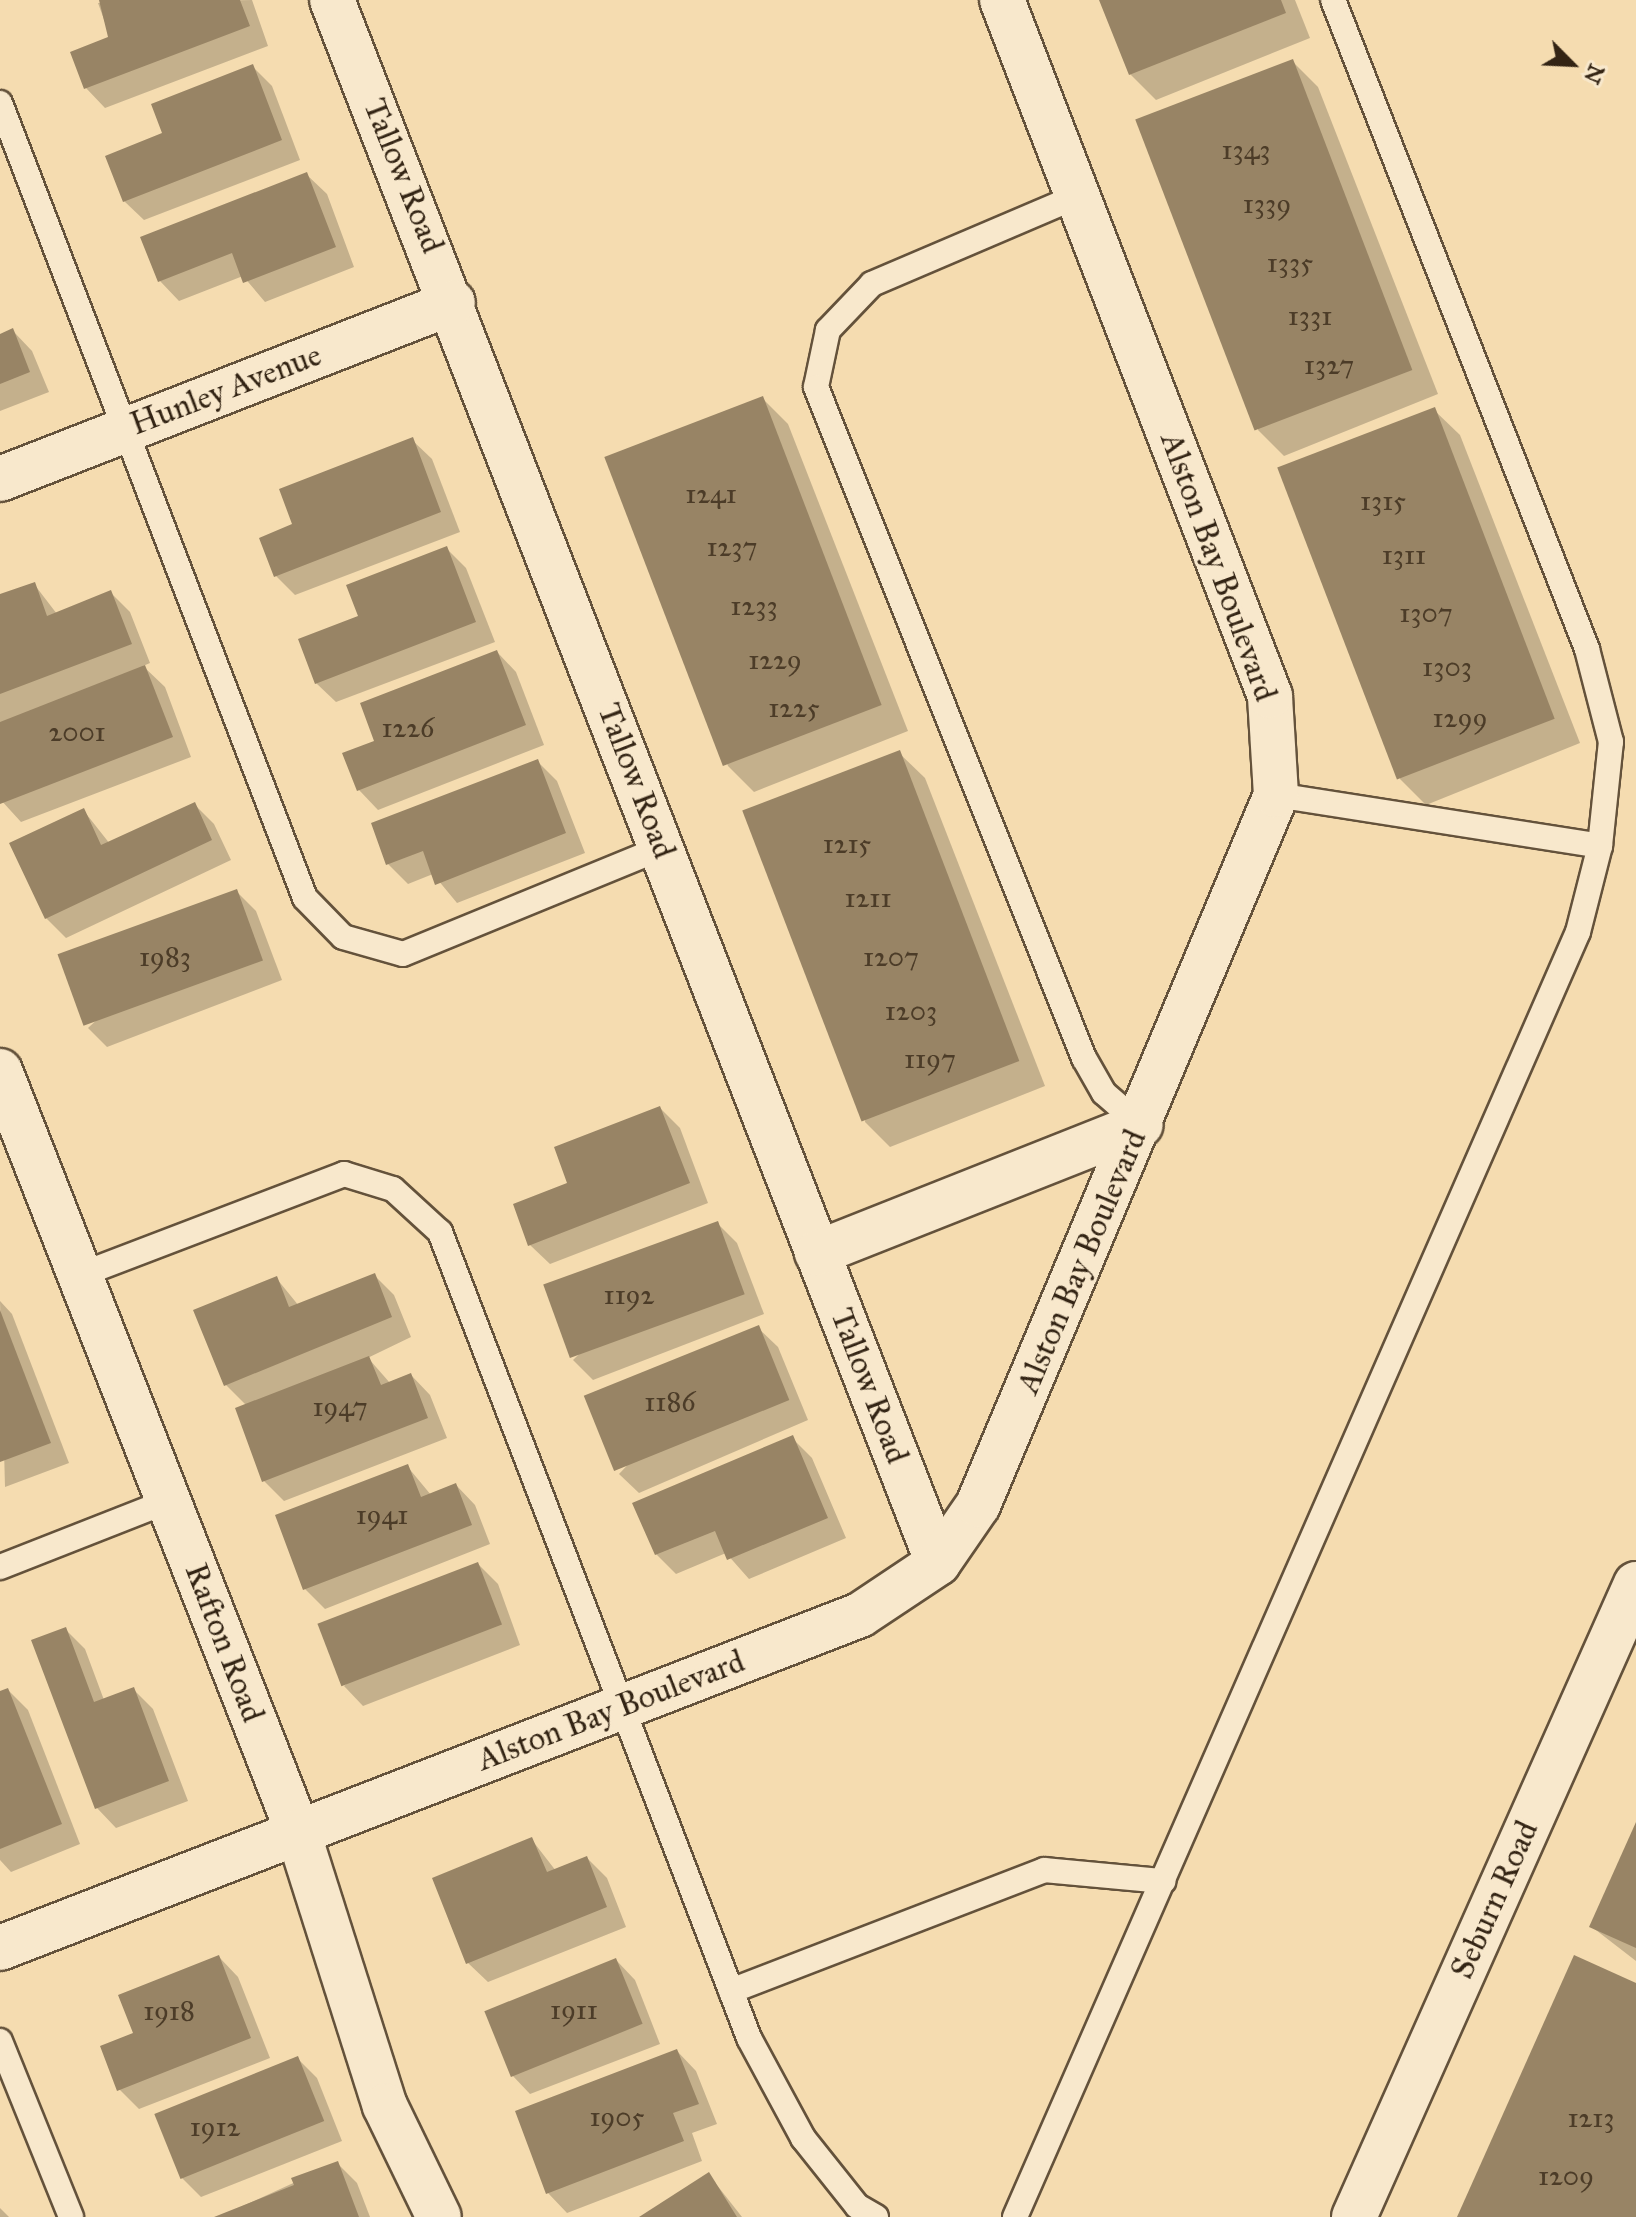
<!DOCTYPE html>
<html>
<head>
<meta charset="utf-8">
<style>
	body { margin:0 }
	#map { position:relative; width:1636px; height:2217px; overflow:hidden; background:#f5dcb0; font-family:"IM FELL Great Primer",serif }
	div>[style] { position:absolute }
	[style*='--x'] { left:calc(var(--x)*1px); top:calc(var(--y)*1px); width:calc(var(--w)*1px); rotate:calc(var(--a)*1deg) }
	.shadow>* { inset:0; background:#0003 }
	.building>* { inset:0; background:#988465; transform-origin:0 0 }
	.roads { filter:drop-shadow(2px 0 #64523b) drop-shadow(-2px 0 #64523b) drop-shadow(0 2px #64523b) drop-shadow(0 -2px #64523b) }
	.service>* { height:24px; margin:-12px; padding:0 12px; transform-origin:12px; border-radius:12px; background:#f8e8cc }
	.minor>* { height:44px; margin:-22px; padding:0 22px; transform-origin:22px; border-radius:22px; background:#f8e8cc }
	span { translate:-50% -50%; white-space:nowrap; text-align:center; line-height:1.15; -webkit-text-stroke:6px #f8e8cc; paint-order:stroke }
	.number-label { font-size:28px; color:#4c3c28 }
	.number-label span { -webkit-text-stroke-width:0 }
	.street-label { font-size:32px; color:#332414 }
	.north { position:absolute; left:1532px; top:24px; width:80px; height:80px; -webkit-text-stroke:6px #f8e8cc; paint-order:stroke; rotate:114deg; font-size:22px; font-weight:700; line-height:32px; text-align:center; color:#332414 }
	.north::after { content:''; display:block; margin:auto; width:28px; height:36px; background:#332414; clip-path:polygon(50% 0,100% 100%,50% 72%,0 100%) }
</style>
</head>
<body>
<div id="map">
	<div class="shadow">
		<i style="clip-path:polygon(252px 0,268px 46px,105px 108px,86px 88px,111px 39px,98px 3px)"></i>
		<i style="clip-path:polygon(1102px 0,1295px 0,1310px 38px,1156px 100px,1130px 74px)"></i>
		<i style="clip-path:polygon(1293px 62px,1318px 87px,1438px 394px,1284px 456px,1258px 430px)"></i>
		<i style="clip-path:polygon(253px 67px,272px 86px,300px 160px,144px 220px,124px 201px)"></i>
		<i style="clip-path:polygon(307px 175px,327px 194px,354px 267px,265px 302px,243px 276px,179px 301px,160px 281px)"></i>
		<i style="clip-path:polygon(13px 331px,32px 351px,49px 392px,0 411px,0 336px)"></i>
		<i style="clip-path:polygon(762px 398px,788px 424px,908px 731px,754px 792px,728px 766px,608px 459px)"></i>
		<i style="clip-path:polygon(1434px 410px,1460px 435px,1580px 743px,1426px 805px,1400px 779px)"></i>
		<i style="clip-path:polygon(412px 440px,432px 459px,460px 532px,295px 595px,276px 576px)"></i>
		<i style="clip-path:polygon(446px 548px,466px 568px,495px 642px,336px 702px,316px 683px,361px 617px)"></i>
		<i style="clip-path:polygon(34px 584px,57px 614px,110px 592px,130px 612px,150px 663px,143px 666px,165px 687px,191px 757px,21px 822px,0 799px,0 596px)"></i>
		<i style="clip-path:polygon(497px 652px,516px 672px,544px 745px,378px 810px,359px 790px,377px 742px)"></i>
		<i style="clip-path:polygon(899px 753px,925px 778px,1045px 1086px,890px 1147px,865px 1122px)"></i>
		<i style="clip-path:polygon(537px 761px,557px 781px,585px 853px,457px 903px,433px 874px,408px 884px,388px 864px)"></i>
		<i style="clip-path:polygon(194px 804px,214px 824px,231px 860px,66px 938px,46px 918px,84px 811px,110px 844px)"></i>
		<i style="clip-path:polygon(236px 891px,256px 911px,282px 980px,107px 1047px,88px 1028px)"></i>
		<i style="clip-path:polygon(660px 1108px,680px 1128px,708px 1203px,550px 1264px,530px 1245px,570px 1184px)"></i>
		<i style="clip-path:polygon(717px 1223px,737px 1243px,764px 1314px,593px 1380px,573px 1360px)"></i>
		<i style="clip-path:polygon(374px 1275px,394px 1295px,411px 1337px,353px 1365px,369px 1359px,390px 1383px,411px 1375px,430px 1395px,447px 1438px,284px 1501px,264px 1481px,247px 1406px,225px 1384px,277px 1279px,299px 1306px)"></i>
		<i style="clip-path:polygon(0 1301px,12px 1314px,69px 1463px,5px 1487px)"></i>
		<i style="clip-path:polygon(758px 1328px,778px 1347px,808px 1420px,639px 1493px,619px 1474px)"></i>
		<i style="clip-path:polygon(792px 1438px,812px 1458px,846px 1538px,749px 1579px,726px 1553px,676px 1574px,656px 1554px)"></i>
		<i style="clip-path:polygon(407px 1466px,431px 1495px,456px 1485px,475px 1505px,490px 1544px,325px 1609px,305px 1589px)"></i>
		<i style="clip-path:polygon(478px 1564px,498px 1584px,520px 1645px,363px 1706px,344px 1686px)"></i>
		<i style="clip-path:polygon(65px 1629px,85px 1649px,104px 1700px,133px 1689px,153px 1709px,188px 1801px,116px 1828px,97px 1808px)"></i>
		<i style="clip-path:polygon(8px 1690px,28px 1710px,80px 1844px,11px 1872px,0 1860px,0 1693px)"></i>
		<i style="clip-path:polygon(1636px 1827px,1636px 1961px,1592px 1927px)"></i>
		<i style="clip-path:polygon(532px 1840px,556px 1871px,587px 1858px,607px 1878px,626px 1927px,488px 1982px,468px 1963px)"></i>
		<i style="clip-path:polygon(219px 1957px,238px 1977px,270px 2058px,139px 2109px,119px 2089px)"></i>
		<i style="clip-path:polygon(616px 1960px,635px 1980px,660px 2044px,530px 2094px,511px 2074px)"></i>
		<i style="clip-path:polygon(677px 2051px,696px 2071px,717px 2124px,692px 2133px,702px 2161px,567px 2213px,548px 2193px)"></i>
		<i style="clip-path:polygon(297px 2058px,317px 2078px,342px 2141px,201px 2197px,181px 2177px)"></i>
		<i style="clip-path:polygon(337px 2163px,357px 2183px,370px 2217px,219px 2217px)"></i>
		<i style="clip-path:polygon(709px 2175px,742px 2217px,642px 2217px)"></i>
		<i style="clip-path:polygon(0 2208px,9px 2217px,0 2217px)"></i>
	</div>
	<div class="building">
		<i style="clip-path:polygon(99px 0,240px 0,250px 26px,84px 89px,70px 52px,108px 37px)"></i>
		<i style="clip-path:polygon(1099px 0,1281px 0,1286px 13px,1129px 75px)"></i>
		<i style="left:1293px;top:59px;width:333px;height:169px;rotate:69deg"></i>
		<i style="clip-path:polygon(253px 64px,282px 140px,123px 202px,105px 156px,162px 133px,151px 104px)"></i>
		<i style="clip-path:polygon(307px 172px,336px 247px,243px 283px,232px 253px,158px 282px,140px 237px)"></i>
		<i style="clip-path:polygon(13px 328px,30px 372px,0 384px,0 334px)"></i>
		<i style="left:763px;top:396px;width:331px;height:170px;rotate:69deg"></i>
		<i style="left:1435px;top:407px;width:334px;height:169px;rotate:69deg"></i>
		<i style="clip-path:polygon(413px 437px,441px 512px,274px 577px,259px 538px,292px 524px,279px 489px)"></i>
		<i style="clip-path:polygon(447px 546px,476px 622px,315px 684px,298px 639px,358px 616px,346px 585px)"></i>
		<i style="clip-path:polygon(35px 582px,47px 616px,111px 590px,132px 644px,0 694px,0 594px)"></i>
		<i style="clip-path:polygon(497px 650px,526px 725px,357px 791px,342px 753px,374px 741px,360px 703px)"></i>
		<i style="clip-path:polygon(145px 665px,173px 737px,0 804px,0 722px)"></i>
		<i style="left:900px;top:750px;width:333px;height:169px;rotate:69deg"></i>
		<i style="clip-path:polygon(538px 759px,566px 833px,435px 885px,423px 851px,386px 865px,371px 823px)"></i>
		<i style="clip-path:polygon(195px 802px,212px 840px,45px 919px,9px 843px,84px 808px,101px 845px)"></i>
		<i style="left:237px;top:889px;width:76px;height:191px;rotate:70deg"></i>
		<i style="clip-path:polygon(660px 1106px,690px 1183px,528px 1246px,513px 1204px,567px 1183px,554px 1147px)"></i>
		<i style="left:718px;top:1221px;width:78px;height:186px;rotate:70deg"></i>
		<i style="clip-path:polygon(375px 1273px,392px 1317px,224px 1386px,193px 1310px,277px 1276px,289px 1307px)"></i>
		<i style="clip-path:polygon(0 1310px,51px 1443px,0 1462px)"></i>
		<i style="left:759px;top:1325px;width:81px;height:189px;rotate:68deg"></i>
		<i style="clip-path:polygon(369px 1356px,381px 1385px,411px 1373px,428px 1418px,262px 1482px,235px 1408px)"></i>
		<i style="clip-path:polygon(793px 1435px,828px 1518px,727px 1560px,715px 1531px,655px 1555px,632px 1503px)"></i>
		<i style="clip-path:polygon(408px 1464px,421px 1497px,456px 1483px,472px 1525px,303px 1590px,275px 1515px)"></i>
		<i style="left:478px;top:1562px;width:67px;height:172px;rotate:69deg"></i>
		<i style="clip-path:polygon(66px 1627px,94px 1702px,134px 1687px,169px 1781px,95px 1809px,31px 1640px)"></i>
		<i style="clip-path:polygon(8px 1688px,62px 1824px,0 1849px,0 1691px)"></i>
		<i style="clip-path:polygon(1636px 1822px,1636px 1948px,1589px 1927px)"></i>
		<i style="clip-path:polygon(532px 1837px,547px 1872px,587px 1856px,607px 1907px,466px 1964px,432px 1878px)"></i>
		<i style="clip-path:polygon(219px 1955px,251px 2038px,117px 2091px,100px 2046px,133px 2033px,118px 1995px)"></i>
		<i style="clip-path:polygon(1574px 1955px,1636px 1983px,1636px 2217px,1457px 2217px)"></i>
		<i style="left:616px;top:1958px;width:71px;height:142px;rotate:68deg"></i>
		<i style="clip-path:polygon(677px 2049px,699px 2104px,673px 2113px,684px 2141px,546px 2194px,515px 2111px)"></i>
		<i style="left:298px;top:2056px;width:70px;height:155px;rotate:68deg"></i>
		<i style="clip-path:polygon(338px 2161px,359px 2217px,214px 2217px,294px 2185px,291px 2178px)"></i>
		<i style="clip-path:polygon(709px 2172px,737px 2217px,639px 2217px)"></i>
	</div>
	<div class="roads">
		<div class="service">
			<i style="--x:0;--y:103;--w:851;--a:69.01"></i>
			<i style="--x:305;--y:898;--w:54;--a:45.7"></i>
			<i style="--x:343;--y:937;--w:62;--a:15.8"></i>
			<i style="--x:403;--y:954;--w:280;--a:-22.3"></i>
			<i style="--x:1078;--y:196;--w:224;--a:156.9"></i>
			<i style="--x:872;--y:284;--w:64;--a:133.7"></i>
			<i style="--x:828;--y:330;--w:58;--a:101.9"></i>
			<i style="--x:816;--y:387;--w:723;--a:68.23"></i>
			<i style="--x:1084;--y:1058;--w:40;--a:60.3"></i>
			<i style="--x:1104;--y:1093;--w:49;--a:40.9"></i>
			<i style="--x:1276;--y:795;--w:328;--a:8.9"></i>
			<i style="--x:80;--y:1275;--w:283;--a:-20.9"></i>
			<i style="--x:344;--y:1174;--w:51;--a:17"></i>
			<i style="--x:393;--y:1189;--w:64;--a:42.5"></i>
			<i style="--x:440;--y:1232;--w:863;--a:69.02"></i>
			<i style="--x:749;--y:2038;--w:114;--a:61.6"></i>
			<i style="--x:803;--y:2138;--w:87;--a:51.5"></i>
			<i style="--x:857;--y:2206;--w:22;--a:30"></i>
			<i style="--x:0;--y:1567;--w:180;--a:-21.4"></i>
			<i style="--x:731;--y:1991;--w:336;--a:-21.1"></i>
			<i style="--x:1044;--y:1870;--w:120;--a:5.3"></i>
			<i style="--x:0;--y:2041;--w:190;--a:68"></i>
			<i style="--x:1015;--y:2217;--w:1403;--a:-66.34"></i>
			<i style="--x:1578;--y:932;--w:89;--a:-75.7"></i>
			<i style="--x:1600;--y:846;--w:105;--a:-84"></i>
			<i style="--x:1611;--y:742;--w:96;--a:-104.5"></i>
			<i style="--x:1587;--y:649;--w:697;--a:-111.37"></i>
		</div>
		<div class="minor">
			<i style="--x:332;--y:0;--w:1676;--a:68.81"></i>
			<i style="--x:0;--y:479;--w:486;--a:-21.3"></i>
			<i style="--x:0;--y:1071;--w:817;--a:68.62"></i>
			<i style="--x:298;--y:1832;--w:287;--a:72.4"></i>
			<i style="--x:385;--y:2106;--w:123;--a:64.1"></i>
			<i style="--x:817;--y:1253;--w:348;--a:-21.6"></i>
			<i style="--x:0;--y:1948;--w:922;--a:-21.17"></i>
			<i style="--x:860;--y:1615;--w:94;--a:-33.7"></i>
			<i style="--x:938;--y:1563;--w:70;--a:-55.4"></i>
			<i style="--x:978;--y:1505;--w:770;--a:-67.23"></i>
			<i style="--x:1276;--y:795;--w:99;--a:-93.5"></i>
			<i style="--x:1270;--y:696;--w:746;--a:-111.06"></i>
			<i style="--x:1354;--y:2217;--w:693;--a:-65.99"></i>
		</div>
	</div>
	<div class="number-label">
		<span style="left:1246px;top:150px">1343</span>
		<span style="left:1267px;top:204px">1339</span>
		<span style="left:1290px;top:263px">1335</span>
		<span style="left:1310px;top:316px">1331</span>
		<span style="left:1329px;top:365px">1327</span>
		<span style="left:711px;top:494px">1241</span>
		<span style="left:1383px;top:501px">1315</span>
		<span style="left:732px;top:547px">1237</span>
		<span style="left:1404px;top:555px">1311</span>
		<span style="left:754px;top:606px">1233</span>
		<span style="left:1426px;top:613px">1307</span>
		<span style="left:775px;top:660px">1229</span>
		<span style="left:1447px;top:667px">1303</span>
		<span style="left:794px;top:708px">1225</span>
		<span style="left:1460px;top:718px">1299</span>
		<span style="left:408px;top:728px">1226</span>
		<span style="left:77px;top:732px">2001</span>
		<span style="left:847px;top:844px">1215</span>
		<span style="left:868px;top:898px">1211</span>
		<span style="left:165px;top:957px">1983</span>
		<span style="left:891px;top:957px">1207</span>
		<span style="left:911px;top:1011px">1203</span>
		<span style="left:930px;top:1059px">1197</span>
		<span style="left:629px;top:1295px">1192</span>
		<span style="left:670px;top:1402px">1186</span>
		<span style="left:340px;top:1407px">1947</span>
		<span style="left:382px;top:1515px">1941</span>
		<span style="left:574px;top:2010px">1911</span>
		<span style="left:169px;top:2011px">1918</span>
		<span style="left:617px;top:2117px">1905</span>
		<span style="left:1591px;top:2118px">1213</span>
		<span style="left:215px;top:2127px">1912</span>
		<span style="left:1566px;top:2176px">1209</span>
	</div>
	<div class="street-label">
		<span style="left:403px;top:176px;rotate:68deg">Tallow Road</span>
		<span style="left:226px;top:390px;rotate:-21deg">Hunley Avenue</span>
		<span style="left:1218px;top:567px;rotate:70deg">Alston Bay Boulevard</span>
		<span style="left:636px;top:781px;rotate:69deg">Tallow Road</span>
		<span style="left:1082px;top:1262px;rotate:-67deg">Alston Bay Boulevard</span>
		<span style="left:869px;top:1386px;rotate:69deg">Tallow Road</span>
		<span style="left:224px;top:1643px;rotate:69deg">Rafton Road</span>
		<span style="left:611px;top:1711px;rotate:-21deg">Alston Bay Boulevard</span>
		<span style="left:1495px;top:1900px;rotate:-66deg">Seburn Road</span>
	</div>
	<div class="north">N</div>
</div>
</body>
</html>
